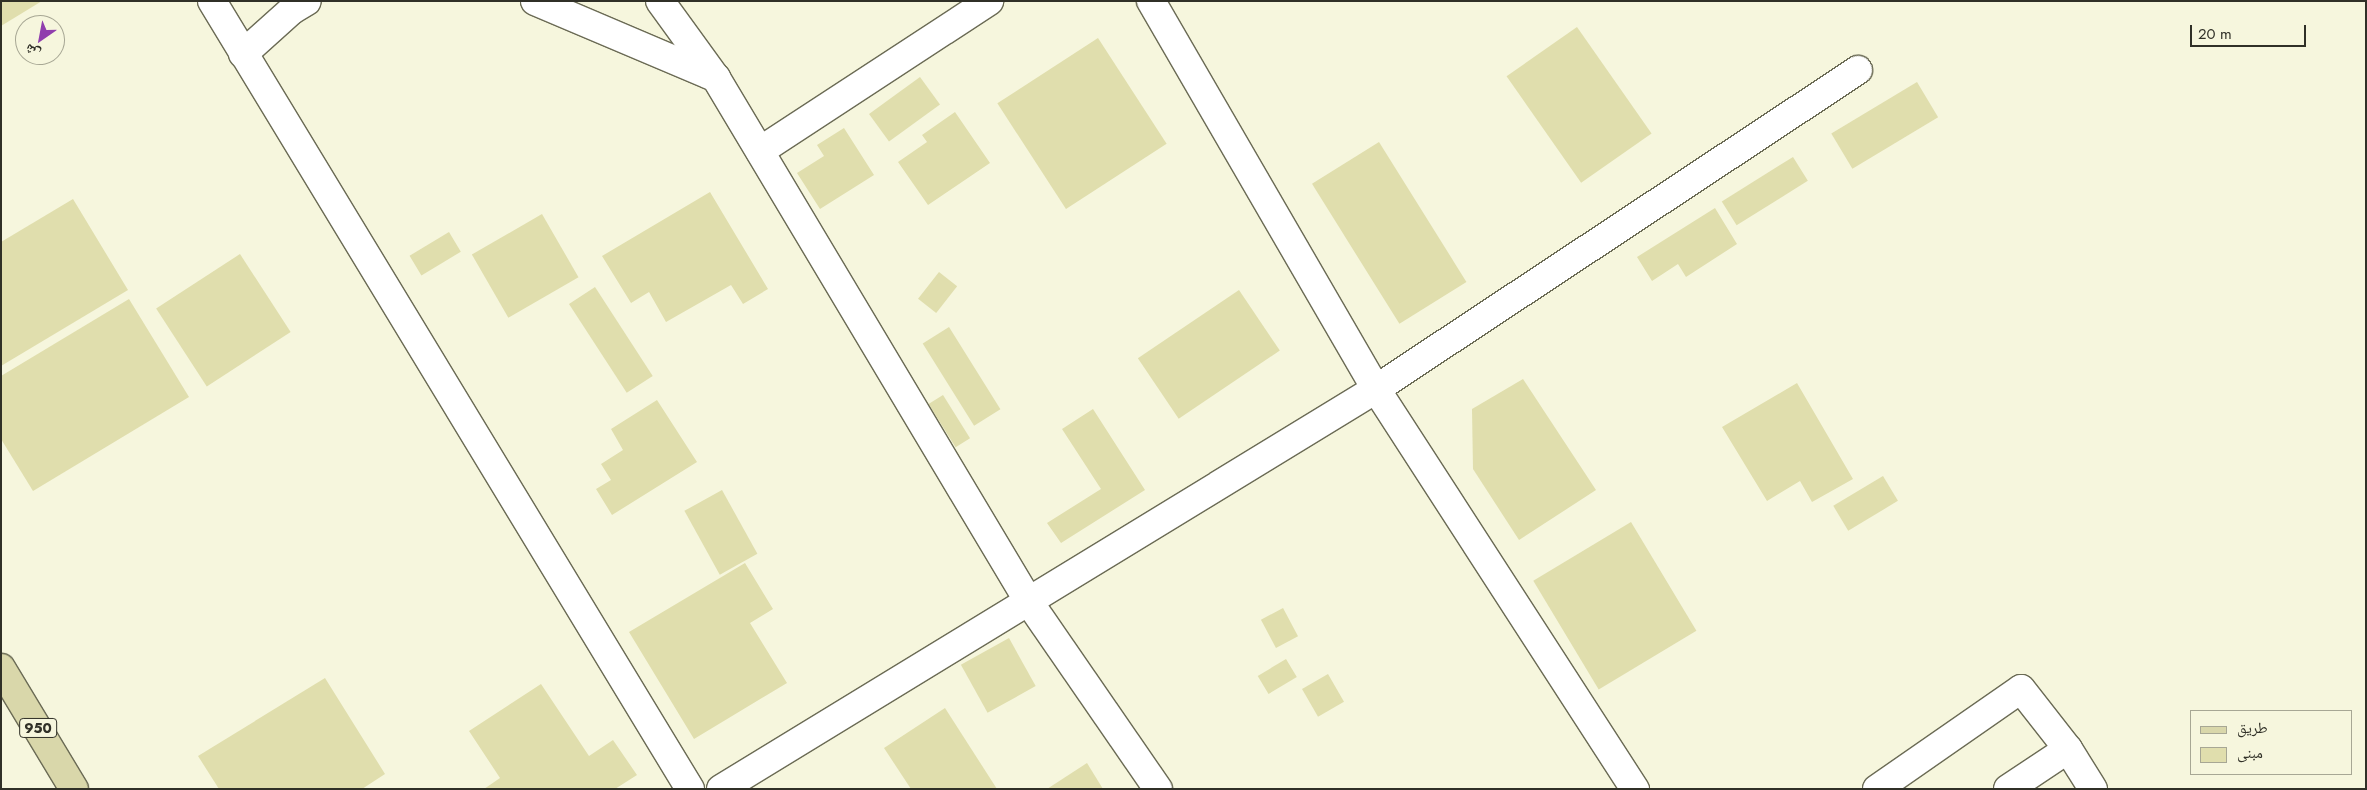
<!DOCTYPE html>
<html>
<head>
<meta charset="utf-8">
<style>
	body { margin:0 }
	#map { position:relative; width:2367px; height:790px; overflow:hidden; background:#f6f6dd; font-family:Jost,"Noto Naskh Arabic",sans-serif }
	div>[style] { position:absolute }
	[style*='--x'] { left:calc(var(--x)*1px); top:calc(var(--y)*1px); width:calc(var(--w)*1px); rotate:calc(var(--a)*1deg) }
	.building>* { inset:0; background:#e0dead; transform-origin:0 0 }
	.roads { filter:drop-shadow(1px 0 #6b6b55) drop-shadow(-1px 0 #6b6b55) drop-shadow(0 1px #6b6b55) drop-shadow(0 -1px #6b6b55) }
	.street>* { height:28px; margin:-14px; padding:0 14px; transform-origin:14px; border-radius:14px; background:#fff }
	.primary>* { height:28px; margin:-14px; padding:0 14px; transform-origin:14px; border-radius:14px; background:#d9d7aa }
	span { translate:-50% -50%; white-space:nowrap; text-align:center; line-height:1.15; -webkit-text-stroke:5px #f6f6dd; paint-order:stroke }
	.shield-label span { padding:1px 4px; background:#f6f6dd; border:1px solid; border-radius:4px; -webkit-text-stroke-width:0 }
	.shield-label { font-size:14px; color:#303027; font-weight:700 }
	.frame { position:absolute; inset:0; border:2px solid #303027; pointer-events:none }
	.legend { position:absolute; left:2190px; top:710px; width:162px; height:65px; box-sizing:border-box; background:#f6f6dd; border:1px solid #a7a794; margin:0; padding:6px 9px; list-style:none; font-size:15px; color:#303027 }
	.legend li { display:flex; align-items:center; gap:10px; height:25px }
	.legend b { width:25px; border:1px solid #a7a794 }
	.north { position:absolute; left:15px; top:15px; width:50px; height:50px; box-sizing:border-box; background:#f6f6dd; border:1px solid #a7a794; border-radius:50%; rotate:213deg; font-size:14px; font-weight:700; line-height:20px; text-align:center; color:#303027 }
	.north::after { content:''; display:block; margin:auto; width:18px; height:22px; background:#903ead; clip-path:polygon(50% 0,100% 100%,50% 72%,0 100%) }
	.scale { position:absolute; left:2190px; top:25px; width:116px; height:22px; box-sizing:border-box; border:2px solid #303027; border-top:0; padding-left:6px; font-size:15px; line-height:18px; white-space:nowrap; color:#303027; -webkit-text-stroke:4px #f6f6dd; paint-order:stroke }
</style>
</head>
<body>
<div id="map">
	<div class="building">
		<i style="clip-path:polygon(1px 1px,42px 1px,1px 26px)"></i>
		<i style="left:1577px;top:27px;width:130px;height:86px;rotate:55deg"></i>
		<i style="left:1098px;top:38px;width:126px;height:120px;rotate:57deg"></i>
		<i style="left:920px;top:77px;width:34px;height:63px;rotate:54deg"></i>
		<i style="left:1917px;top:82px;width:41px;height:100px;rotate:59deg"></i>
		<i style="clip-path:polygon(955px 112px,990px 163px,928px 205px,898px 162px,927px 142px,922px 135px)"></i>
		<i style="clip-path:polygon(844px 128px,874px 175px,820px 209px,797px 173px,824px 156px,817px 145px)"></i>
		<i style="left:1379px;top:142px;width:165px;height:79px;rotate:58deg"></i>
		<i style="left:1793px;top:157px;width:28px;height:84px;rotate:58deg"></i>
		<i style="clip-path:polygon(710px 192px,768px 289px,743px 304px,731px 285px,666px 322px,649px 292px,631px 303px,602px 256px)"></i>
		<i style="clip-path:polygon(73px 199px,128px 290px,1px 366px,1px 242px)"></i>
		<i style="clip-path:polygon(1715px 208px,1737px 244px,1686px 277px,1678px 264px,1652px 281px,1637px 257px)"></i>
		<i style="left:542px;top:214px;width:73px;height:81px;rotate:60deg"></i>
		<i style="left:449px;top:232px;width:23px;height:46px;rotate:59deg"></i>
		<i style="left:240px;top:254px;width:93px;height:100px;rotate:57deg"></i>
		<i style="left:939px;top:272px;width:23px;height:34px;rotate:38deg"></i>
		<i style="left:595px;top:287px;width:106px;height:31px;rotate:57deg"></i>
		<i style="left:1239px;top:290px;width:73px;height:122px;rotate:56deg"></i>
		<i style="clip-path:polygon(129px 299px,189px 397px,33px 491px,1px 439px,1px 376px)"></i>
		<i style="left:949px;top:327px;width:97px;height:31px;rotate:58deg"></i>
		<i style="clip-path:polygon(1523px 379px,1596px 490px,1519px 540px,1473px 469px,1472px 409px)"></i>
		<i style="clip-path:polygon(1797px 383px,1853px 479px,1812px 502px,1800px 481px,1767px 501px,1722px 427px)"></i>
		<i style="left:943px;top:395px;width:51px;height:17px;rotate:58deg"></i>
		<i style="clip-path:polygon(657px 400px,697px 462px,612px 515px,596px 489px,611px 480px,601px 464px,623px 450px,611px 429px)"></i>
		<i style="clip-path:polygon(1093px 409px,1145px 490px,1061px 543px,1047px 523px,1101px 489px,1062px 429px)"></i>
		<i style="left:1883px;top:476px;width:29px;height:58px;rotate:59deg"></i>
		<i style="left:722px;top:490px;width:73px;height:43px;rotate:61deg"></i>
		<i style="left:1631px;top:522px;width:127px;height:114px;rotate:59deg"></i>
		<i style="clip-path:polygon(745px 563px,773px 609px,750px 623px,787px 683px,694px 739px,629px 632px)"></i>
		<i style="left:1283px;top:608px;width:32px;height:25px;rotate:62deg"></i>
		<i style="left:1009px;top:638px;width:55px;height:55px;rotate:61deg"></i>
		<i style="left:1286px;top:659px;width:21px;height:33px;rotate:59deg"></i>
		<i style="left:1328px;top:674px;width:32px;height:30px;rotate:60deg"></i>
		<i style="clip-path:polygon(325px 678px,385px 774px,362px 789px,219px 789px,198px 756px)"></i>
		<i style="clip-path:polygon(541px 684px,589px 756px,613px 740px,637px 775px,615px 789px,484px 789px,500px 778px,469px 731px)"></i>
		<i style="clip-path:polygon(945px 708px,997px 789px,911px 789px,884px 748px)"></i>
		<i style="clip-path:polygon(1087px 763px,1103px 789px,1047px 789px)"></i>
	</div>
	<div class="roads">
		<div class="street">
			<i style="--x:212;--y:1;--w:922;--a:58.76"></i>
			<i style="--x:535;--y:1;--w:197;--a:23"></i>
			<i style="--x:660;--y:1;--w:95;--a:54"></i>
			<i style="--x:716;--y:78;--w:610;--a:59.15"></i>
			<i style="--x:1029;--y:602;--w:227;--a:55.4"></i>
			<i style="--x:1151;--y:1;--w:449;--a:59.9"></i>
			<i style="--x:1376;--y:389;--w:477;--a:57.1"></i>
			<i style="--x:243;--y:54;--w:66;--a:-41.9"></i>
			<i style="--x:292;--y:10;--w:17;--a:-31"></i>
			<i style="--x:760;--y:151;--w:274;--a:-33.2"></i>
			<i style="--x:721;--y:789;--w:767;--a:-31.41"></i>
			<i style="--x:1376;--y:389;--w:578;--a:-33.5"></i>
			<i style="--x:1877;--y:789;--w:175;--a:-34.8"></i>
			<i style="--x:2021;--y:689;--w:76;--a:51.9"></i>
			<i style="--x:2068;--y:749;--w:47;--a:58"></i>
			<i style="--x:2008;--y:789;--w:72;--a:-33.7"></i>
		</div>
		<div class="primary">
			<i style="--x:1;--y:668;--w:141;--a:58.9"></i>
		</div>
	</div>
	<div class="shield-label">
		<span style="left:38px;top:728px">950</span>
	</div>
	<div class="frame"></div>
	<ul class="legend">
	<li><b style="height:6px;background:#d9d7aa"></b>طريق</li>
	<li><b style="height:14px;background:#e0dead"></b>مبنى</li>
	</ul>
	<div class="north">ش</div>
	<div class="scale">20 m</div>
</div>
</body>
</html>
